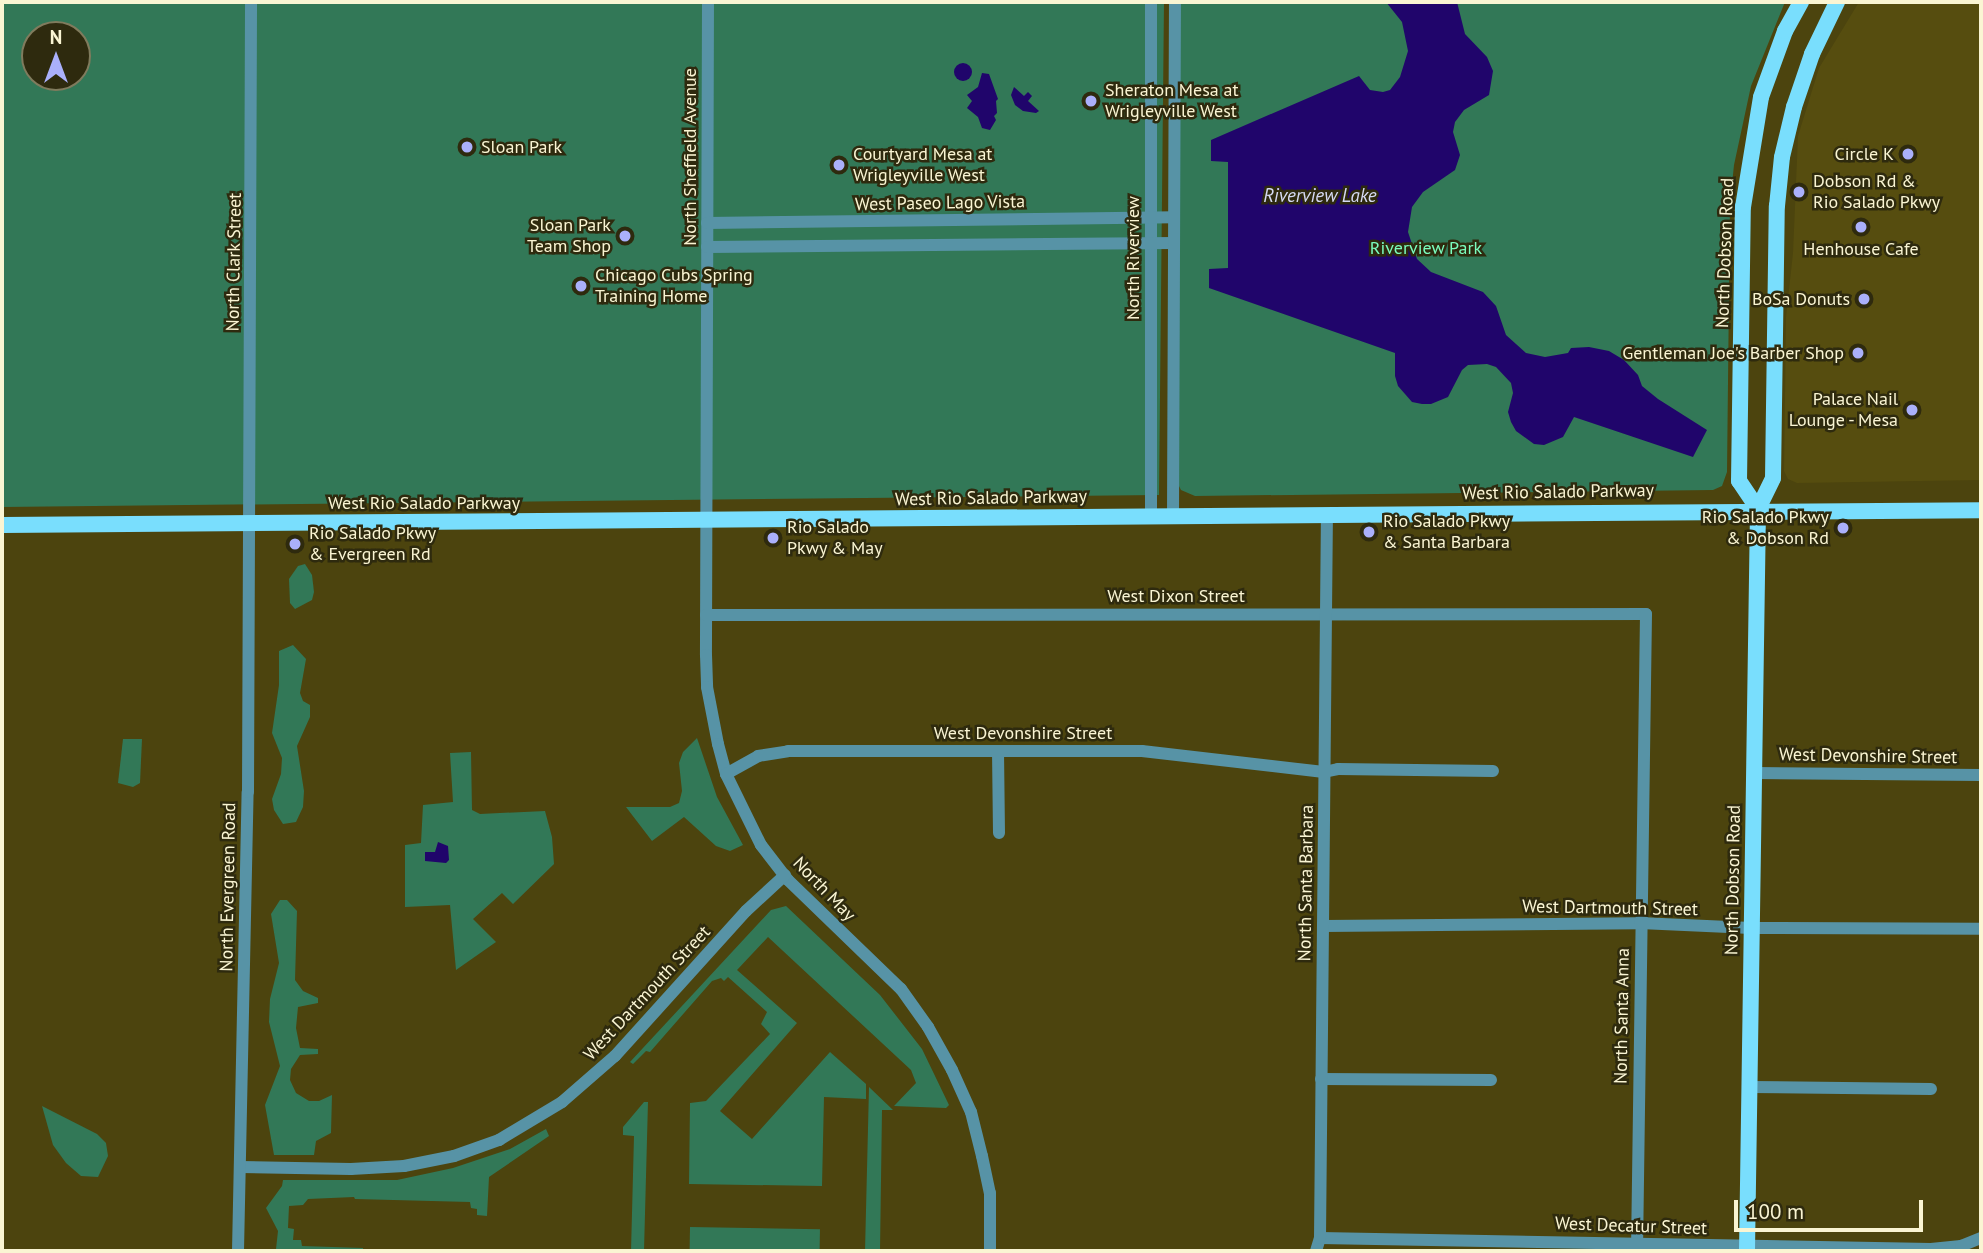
<!DOCTYPE html>
<html>
<head>
<meta charset="utf-8">
<style>
	body { margin:0 }
	#map { position:relative; width:1983px; height:1253px; overflow:hidden; background:#4c440e; font-family:"PT Sans",sans-serif }
	div>[style] { position:absolute }
	[style*='--x'] { left:calc(var(--x)*1px); top:calc(var(--y)*1px); width:calc(var(--w)*1px); rotate:calc(var(--a)*1deg) }
	.built>* { inset:0; background:#564d0f }
	.green>* { inset:0; background:#327857; transform-origin:0 0 }
	.water>* { inset:0; background:#20056b }
	.round { border-radius:50% }
	.minor>* { height:12px; margin:-6px; padding:0 6px; transform-origin:6px; border-radius:6px; background:#5793a6 }
	.major>* { height:16px; margin:-8px; padding:0 8px; transform-origin:8px; border-radius:8px; background:#79defd }
	.dots>* { width:19px; height:19px; translate:-50% -50%; box-sizing:border-box; border:4px solid #2e2a0e; border-radius:50% }
	span { translate:-50% -50%; white-space:nowrap; text-align:center; line-height:1.15; -webkit-text-stroke:5px #2e2a0e; paint-order:stroke }
	.poi-label { font-size:18px; color:#faf5d3 }
	.left { translate:0 -50%; text-align:left }
	.right { translate:-100% -50%; text-align:right }
	.street-label { font-size:18px; color:#faf5d3 }
	.park-label { font-size:18px; color:#7bfdbe }
	.water-label { font-size:19px; color:#d5d9f3; font-style:italic }
	.frame { position:absolute; inset:0; border:4px solid #faf5d3; pointer-events:none }
	.north { position:absolute; left:21px; top:21px; width:70px; height:70px; box-sizing:border-box; background:#2e2a0e; border:2px solid #807b5d; border-radius:50%; rotate:0deg; font-size:19px; font-weight:700; line-height:28px; text-align:center; color:#faf5d3 }
	.north::after { content:''; display:block; margin:auto; width:24px; height:32px; background:#aab0fb; clip-path:polygon(50% 0,100% 100%,50% 72%,0 100%) }
	.scale { position:absolute; left:1734px; top:1200px; width:189px; height:32px; box-sizing:border-box; border:4px solid #faf5d3; border-top:0; padding-left:9px; font-size:21px; line-height:24px; white-space:nowrap; color:#faf5d3; -webkit-text-stroke:5px #2e2a0e; paint-order:stroke }
</style>
</head>
<body>
<div id="map">
	<div class="built">
		<i style="clip-path:polygon(1859px 2px,1981px 2px,1981px 480px,1797px 483px,1788px 479px,1784px 471px,1786px 317px,1793px 253px,1798px 136px,1819px 68px)"></i>
	</div>
	<div class="green">
		<i style="clip-path:polygon(evenodd,2px 2px,1164px 2px,1159px 495px,2px 507px,2px 2px,35px 35px,77px 35px,77px 77px,35px 77px,35px 35px)"></i>
		<i style="clip-path:polygon(1180px 2px,1785px 2px,1751px 86px,1734px 165px,1730px 204px,1727px 472px,1722px 486px,1713px 490px,1195px 496px,1181px 490px,1178px 484px)"></i>
		<i style="clip-path:polygon(305px 564px,312px 575px,314px 592px,312px 600px,295px 609px,290px 603px,289px 579px,298px 566px)"></i>
		<i style="clip-path:polygon(293px 645px,306px 659px,300px 693px,303px 701px,310px 705px,310px 717px,297px 746px,304px 791px,303px 807px,296px 822px,283px 824px,274px 810px,272px 799px,281px 774px,282px 758px,272px 733px,279px 685px,279px 651px)"></i>
		<i style="clip-path:polygon(697px 738px,717px 797px,743px 845px,730px 851px,716px 846px,684px 817px,652px 841px,626px 807px,670px 807px,679px 803px,682px 791px,679px 763px,683px 752px)"></i>
		<i style="clip-path:polygon(123px 739px,142px 739px,140px 783px,133px 787px,118px 783px)"></i>
		<i style="clip-path:polygon(471px 752px,472px 810px,480px 814px,545px 811px,552px 837px,554px 864px,513px 904px,502px 893px,473px 919px,496px 942px,456px 970px,450px 905px,405px 907px,405px 845px,421px 843px,423px 805px,453px 802px,450px 753px)"></i>
		<i style="clip-path:polygon(280px 900px,287px 900px,297px 911px,295px 980px,303px 991px,318px 998px,318px 1003px,298px 1007px,296px 1028px,300px 1048px,318px 1049px,318px 1054px,300px 1055px,291px 1069px,290px 1080px,296px 1093px,309px 1101px,319px 1101px,332px 1095px,331px 1133px,316px 1141px,314px 1155px,274px 1155px,265px 1105px,280px 1066px,269px 1022px,270px 999px,279px 963px,271px 914px)"></i>
		<i style="clip-path:polygon(786px 906px,880px 995px,922px 1049px,949px 1105px,946px 1108px,894px 1106px,916px 1083px,911px 1070px,768px 937px,737px 970px,797px 1023px,720px 1111px,752px 1139px,830px 1052px,866px 1084px,866px 1099px,824px 1097px,822px 1186px,689px 1184px,690px 1103px,706px 1101px,770px 1034px,761px 1024px,767px 1012px,728px 977px,724px 981px,721px 978px,712px 981px,650px 1052px,646px 1051px,633px 1064px,630px 1062px,771px 910px)"></i>
		<i style="clip-path:polygon(869px 1087px,893px 1110px,882px 1110px,880px 1251px,865px 1251px)"></i>
		<i style="clip-path:polygon(644px 1102px,648px 1102px,644px 1251px,631px 1251px,634px 1136px,623px 1135px,623px 1127px)"></i>
		<i style="clip-path:polygon(42px 1106px,97px 1134px,106px 1143px,108px 1156px,98px 1177px,81px 1176px,66px 1163px,53px 1145px)"></i>
		<i style="clip-path:polygon(546px 1129px,549px 1136px,489px 1177px,487px 1216px,477px 1215px,477px 1209px,471px 1208px,470px 1202px,355px 1199px,354px 1197px,308px 1199px,303px 1205px,289px 1206px,288px 1228px,294px 1229px,293px 1240px,301px 1240px,302px 1246px,363px 1248px,363px 1251px,276px 1249px,278px 1231px,266px 1208px,282px 1186px,283px 1180px,397px 1180px,453px 1168px,510px 1149px)"></i>
		<i style="left:690px;top:1227px;width:130px;height:24px;rotate:1deg"></i>
	</div>
	<div class="water">
		<i style="clip-path:polygon(1386px 2px,1457px 2px,1465px 34px,1487px 57px,1493px 71px,1489px 95px,1464px 110px,1455px 122px,1453px 132px,1460px 155px,1455px 170px,1423px 192px,1412px 207px,1408px 232px,1417px 259px,1431px 272px,1483px 292px,1496px 306px,1506px 335px,1526px 353px,1545px 357px,1568px 353px,1571px 348px,1589px 347px,1609px 351px,1624px 360px,1638px 375px,1642px 386px,1658px 399px,1707px 430px,1693px 457px,1574px 417px,1563px 437px,1544px 445px,1534px 444px,1516px 431px,1511px 422px,1508px 412px,1513px 393px,1511px 383px,1496px 367px,1487px 364px,1468px 365px,1462px 370px,1448px 397px,1431px 404px,1422px 404px,1412px 402px,1398px 386px,1395px 376px,1395px 353px,1209px 288px,1209px 269px,1228px 268px,1228px 162px,1211px 161px,1211px 140px,1359px 76px,1370px 90px,1383px 92px,1390px 90px,1400px 77px,1408px 51px,1402px 22px)"></i>
		<i class="round" style="left:954px;top:63px;width:18px;height:18px"></i>
		<i style="clip-path:polygon(982px 73px,989px 74px,998px 99px,996px 101px,997px 113px,994px 116px,996px 120px,990px 130px,982px 128px,978px 117px,967px 108px,972px 101px,967px 95px,978px 87px)"></i>
		<i style="clip-path:polygon(1014px 87px,1024px 96px,1028px 92px,1032px 96px,1028px 101px,1039px 111px,1036px 113px,1023px 111px,1015px 105px,1011px 95px)"></i>
		<i style="clip-path:polygon(438px 842px,448px 846px,449px 860px,446px 863px,425px 861px,425px 852px,435px 852px)"></i>
	</div>
	<div class="minor">
		<i style="--x:708;--y:2;--w:653;--a:90.18"></i>
		<i style="--x:706;--y:655;--w:32;--a:88"></i>
		<i style="--x:707;--y:687;--w:58;--a:79.1"></i>
		<i style="--x:718;--y:744;--w:31;--a:75"></i>
		<i style="--x:726;--y:774;--w:79;--a:63.8"></i>
		<i style="--x:761;--y:845;--w:44;--a:52.4"></i>
		<i style="--x:788;--y:880;--w:157;--a:44"></i>
		<i style="--x:901;--y:989;--w:47;--a:54.6"></i>
		<i style="--x:928;--y:1027;--w:49;--a:60.8"></i>
		<i style="--x:952;--y:1070;--w:46;--a:65.7"></i>
		<i style="--x:971;--y:1112;--w:45;--a:76"></i>
		<i style="--x:982;--y:1156;--w:38;--a:78"></i>
		<i style="--x:990;--y:1193;--w:58;--a:90"></i>
		<i style="--x:1151;--y:2;--w:513;--a:90"></i>
		<i style="--x:707;--y:223;--w:467;--a:-0.7"></i>
		<i style="--x:707;--y:247;--w:467;--a:-0.5"></i>
		<i style="--x:1173;--y:515;--w:513;--a:-89.78"></i>
		<i style="--x:706;--y:615;--w:940;--a:-0.06"></i>
		<i style="--x:1646;--y:614;--w:637;--a:90.81"></i>
		<i style="--x:998;--y:751;--w:82;--a:89.3"></i>
		<i style="--x:1754;--y:773;--w:227;--a:0.5"></i>
		<i style="--x:726;--y:774;--w:37;--a:-29"></i>
		<i style="--x:758;--y:756;--w:30;--a:-9"></i>
		<i style="--x:788;--y:751;--w:354;--a:0"></i>
		<i style="--x:1142;--y:751;--w:183;--a:6.6"></i>
		<i style="--x:1324;--y:772;--w:14;--a:-12"></i>
		<i style="--x:1338;--y:769;--w:155;--a:0.7"></i>
		<i style="--x:1323;--y:926;--w:317;--a:-0.5"></i>
		<i style="--x:1640;--y:923;--w:111;--a:2.6"></i>
		<i style="--x:1751;--y:928;--w:230;--a:0.2"></i>
		<i style="--x:1321;--y:1079;--w:170;--a:0.3"></i>
		<i style="--x:1749;--y:1087;--w:182;--a:0.6"></i>
		<i style="--x:240;--y:1167;--w:111;--a:1"></i>
		<i style="--x:351;--y:1169;--w:53;--a:-3.2"></i>
		<i style="--x:404;--y:1166;--w:51;--a:-11.3"></i>
		<i style="--x:454;--y:1156;--w:48;--a:-19.6"></i>
		<i style="--x:499;--y:1140;--w:74;--a:-31.1"></i>
		<i style="--x:562;--y:1102;--w:70;--a:-41"></i>
		<i style="--x:615;--y:1056;--w:195;--a:-47.9"></i>
		<i style="--x:746;--y:911;--w:53;--a:-42.7"></i>
		<i style="--x:1320;--y:1238;--w:611;--a:1.03"></i>
		<i style="--x:1931;--y:1249;--w:30;--a:-6"></i>
		<i style="--x:1961;--y:1246;--w:22;--a:-22"></i>
		<i style="--x:238;--y:1251;--w:459;--a:-88.8"></i>
		<i style="--x:248;--y:792;--w:790;--a:-89.78"></i>
		<i style="--x:1316;--y:1251;--w:14;--a:-73"></i>
		<i style="--x:1320;--y:1238;--w:724;--a:-89.45"></i>
	</div>
	<div class="major">
		<i style="--x:1758;--y:509;--w:34;--a:-124"></i>
		<i style="--x:1739;--y:481;--w:274;--a:-89.2"></i>
		<i style="--x:1743;--y:207;--w:111;--a:-80.7"></i>
		<i style="--x:1761;--y:97;--w:70;--a:-70"></i>
		<i style="--x:1785;--y:31;--w:33;--a:-61"></i>
		<i style="--x:2;--y:525;--w:1979;--a:-0.43"></i>
		<i style="--x:1747;--y:1251;--w:742;--a:-89.15"></i>
		<i style="--x:1758;--y:509;--w:34;--a:-64"></i>
		<i style="--x:1773;--y:478;--w:272;--a:-89.2"></i>
		<i style="--x:1777;--y:206;--w:49;--a:-84.2"></i>
		<i style="--x:1782;--y:157;--w:51;--a:-76.5"></i>
		<i style="--x:1794;--y:107;--w:56;--a:-71.2"></i>
		<i style="--x:1812;--y:54;--w:58;--a:-64.3"></i>
	</div>
	<div class="dots">
		<i style="left:1091px;top:101px;background:#aab0fb"></i>
		<i style="left:467px;top:147px;background:#aab0fb"></i>
		<i style="left:1908px;top:154px;background:#aab0fb"></i>
		<i style="left:839px;top:165px;background:#aab0fb"></i>
		<i style="left:1799px;top:192px;background:#aab0fb"></i>
		<i style="left:1861px;top:227px;background:#aab0fb"></i>
		<i style="left:625px;top:236px;background:#aab0fb"></i>
		<i style="left:581px;top:286px;background:#aab0fb"></i>
		<i style="left:1864px;top:299px;background:#aab0fb"></i>
		<i style="left:1858px;top:353px;background:#aab0fb"></i>
		<i style="left:1912px;top:410px;background:#aab0fb"></i>
		<i style="left:1843px;top:528px;background:#aab0fb"></i>
		<i style="left:1369px;top:532px;background:#aab0fb"></i>
		<i style="left:773px;top:538px;background:#aab0fb"></i>
		<i style="left:295px;top:544px;background:#aab0fb"></i>
	</div>
	<div class="poi-label">
		<span class="left" style="left:1105px;top:101px">Sheraton Mesa at<br>Wrigleyville West</span>
		<span class="left" style="left:481px;top:147px">Sloan Park</span>
		<span class="right" style="left:1894px;top:154px">Circle K</span>
		<span class="left" style="left:853px;top:165px">Courtyard Mesa at<br>Wrigleyville West</span>
		<span class="left" style="left:1813px;top:192px">Dobson Rd &amp;<br>Rio Salado Pkwy</span>
		<span class="right" style="left:611px;top:236px">Sloan Park<br>Team Shop</span>
		<span style="left:1861px;top:249px">Henhouse Cafe</span>
		<span class="left" style="left:595px;top:286px">Chicago Cubs Spring<br>Training Home</span>
		<span class="right" style="left:1850px;top:299px">BoSa Donuts</span>
		<span class="right" style="left:1844px;top:353px">Gentleman Joe's Barber Shop</span>
		<span class="right" style="left:1898px;top:410px">Palace Nail<br>Lounge - Mesa</span>
		<span class="right" style="left:1829px;top:528px">Rio Salado Pkwy<br>&amp; Dobson Rd</span>
		<span class="left" style="left:1383px;top:532px">Rio Salado Pkwy<br>&amp; Santa Barbara</span>
		<span class="left" style="left:787px;top:538px">Rio Salado<br>Pkwy &amp; May</span>
		<span class="left" style="left:309px;top:544px">Rio Salado Pkwy<br>&amp; Evergreen Rd</span>
	</div>
	<div class="street-label">
		<span style="left:690px;top:157px;rotate:-90deg">North Sheffield Avenue</span>
		<span style="left:940px;top:203px;rotate:-1deg">West Paseo Lago Vista</span>
		<span style="left:1725px;top:253px;rotate:-88deg">North Dobson Road</span>
		<span style="left:1133px;top:258px;rotate:-90deg">North Riverview</span>
		<span style="left:234px;top:262px;rotate:-89deg">North Clark Street</span>
		<span style="left:1558px;top:492px;rotate:-1deg">West Rio Salado Parkway</span>
		<span style="left:991px;top:498px;rotate:-1deg">West Rio Salado Parkway</span>
		<span style="left:424px;top:503px">West Rio Salado Parkway</span>
		<span style="left:1176px;top:596px">West Dixon Street</span>
		<span style="left:1023px;top:733px">West Devonshire Street</span>
		<span style="left:1868px;top:756px;rotate:1deg">West Devonshire Street</span>
		<span style="left:1733px;top:880px;rotate:-89deg">North Dobson Road</span>
		<span style="left:1306px;top:883px;rotate:-89deg">North Santa Barbara</span>
		<span style="left:228px;top:887px;rotate:-89deg">North Evergreen Road</span>
		<span style="left:824px;top:889px;rotate:46deg">North May</span>
		<span style="left:1610px;top:908px;rotate:1deg">West Dartmouth Street</span>
		<span style="left:647px;top:993px;rotate:-47deg">West Dartmouth Street</span>
		<span style="left:1622px;top:1016px;rotate:-89deg">North Santa Anna</span>
		<span style="left:1631px;top:1226px;rotate:2deg">West Decatur Street</span>
	</div>
	<div class="park-label">
		<span style="left:1426px;top:248px">Riverview Park</span>
	</div>
	<div class="water-label">
		<span style="left:1320px;top:196px">Riverview Lake</span>
	</div>
	<div class="frame"></div>
	<div class="north">N</div>
	<div class="scale">100 m</div>
</div>
</body>
</html>
